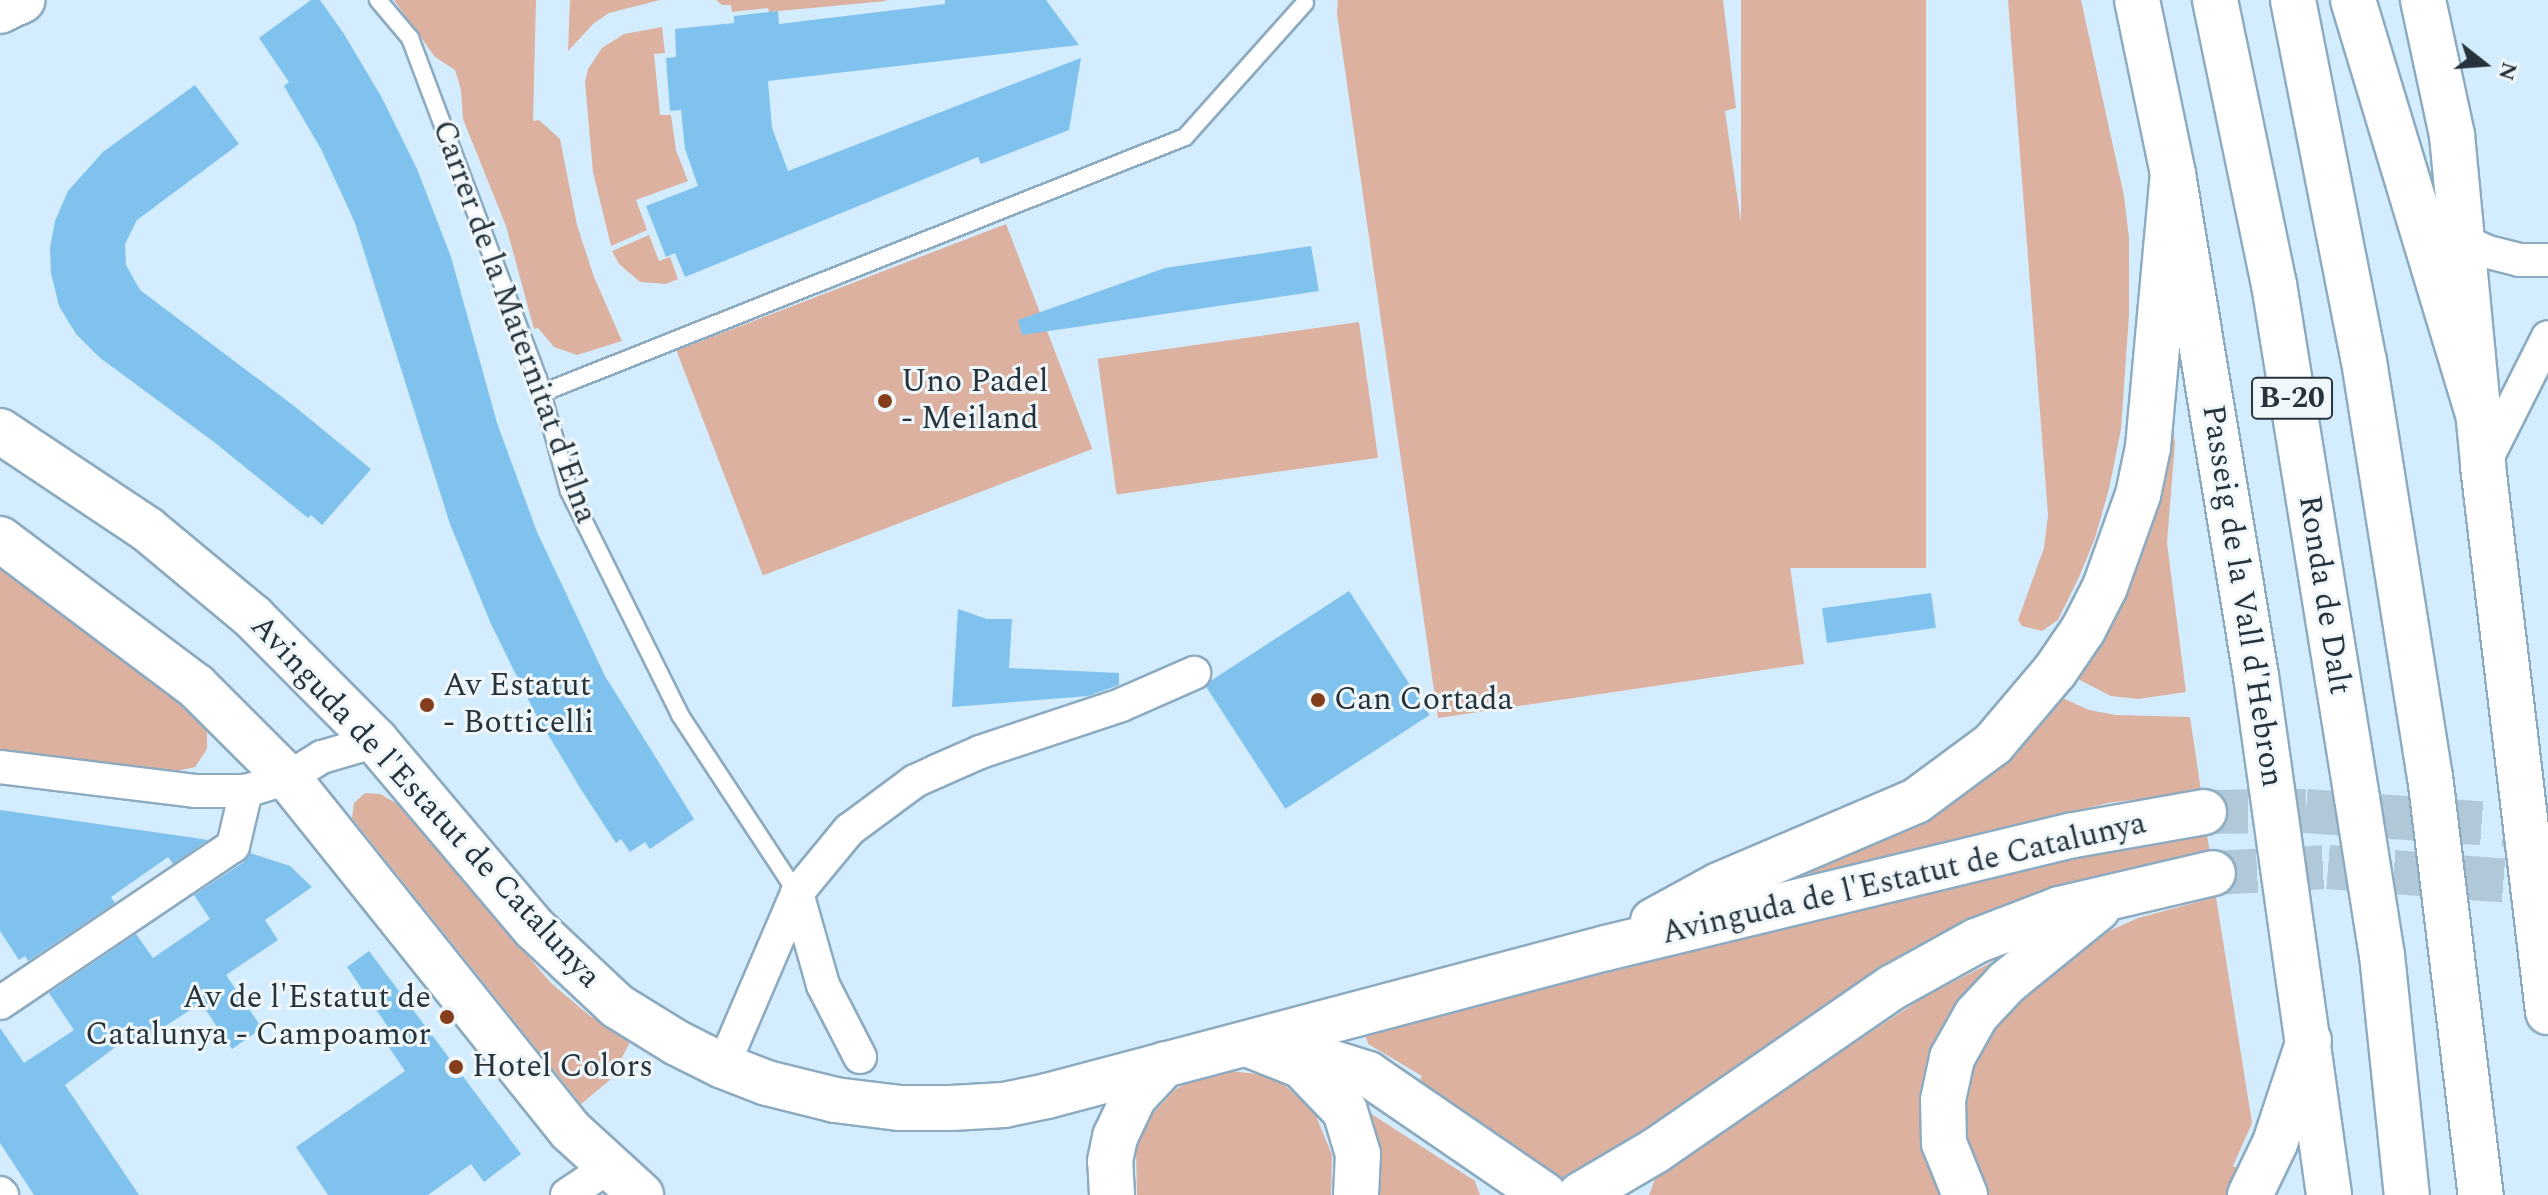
<!DOCTYPE html>
<html>
<head>
<meta charset="utf-8">
<style>
	body { margin:0 }
	#map { position:relative; width:2548px; height:1195px; overflow:hidden; background:#d3edfe; font-family:Spectral,serif }
	div>[style] { position:absolute }
	[style*='--x'] { left:calc(var(--x)*1px); top:calc(var(--y)*1px); width:calc(var(--w)*1px); rotate:calc(var(--a)*1deg) }
	.green>* { inset:0; background:#ddb19f; transform-origin:0 0 }
	.building>* { inset:0; background:#7fc2ee; transform-origin:0 0 }
	.primary-tunnel>* { height:44px; margin-top:-22px; transform-origin:0; background:repeating-linear-gradient(90deg,#b0c8d7 0 44px,transparent 0 66px) }
	.roads { filter:drop-shadow(2px 0 #8dabc0) drop-shadow(-2px 0 #8dabc0) drop-shadow(0 2px #8dabc0) drop-shadow(0 -2px #8dabc0) }
	.lane>* { height:16px; margin:-8px; padding:0 8px; transform-origin:8px; border-radius:8px; background:#fff }
	.street>* { height:32px; margin:-16px; padding:0 16px; transform-origin:16px; border-radius:16px; background:#fff }
	.secondary>* { height:44px; margin:-22px; padding:0 22px; transform-origin:22px; border-radius:22px; background:#fff }
	.primary>* { height:44px; margin:-22px; padding:0 22px; transform-origin:22px; border-radius:22px; background:#fff }
	.highway>* { height:44px; margin:-22px; padding:0 22px; transform-origin:22px; border-radius:22px; background:#fff }
	.dots>* { width:22px; height:22px; translate:-50% -50%; box-sizing:border-box; border:4px solid #f0f7fb; border-radius:50% }
	span { translate:-50% -50%; white-space:nowrap; text-align:center; line-height:1.15; -webkit-text-stroke:6px #f0f7fb; paint-order:stroke }
	.shield-label span { padding:2px 6px; background:#f0f7fb; border:2px solid; border-radius:6px; -webkit-text-stroke-width:0 }
	.shield-label { font-size:30px; color:#26333b; font-weight:700 }
	.street-label { font-size:32px; color:#26333b }
	.poi-label { font-size:32px; color:#26333b }
	.left { translate:0 -50%; text-align:left }
	.right { translate:-100% -50%; text-align:right }
	.north { position:absolute; left:2444px; top:24px; width:80px; height:80px; -webkit-text-stroke:6px #f0f7fb; paint-order:stroke; rotate:107deg; font-size:22px; font-weight:700; line-height:32px; text-align:center; color:#26333b }
	.north::after { content:''; display:block; margin:auto; width:28px; height:36px; background:#26333b; clip-path:polygon(50% 0,100% 100%,50% 72%,0 100%) }
</style>
</head>
<body>
<div id="map">
	<div class="green">
		<i style="clip-path:polygon(394px 0,536px 0,533px 121px,539px 120px,560px 139px,577px 225px,594px 277px,622px 341px,577px 355px,554px 347px,538px 328px,534px 329px,506px 226px,463px 119px,461px 90px,455px 70px,435px 57px)"></i>
		<i style="clip-path:polygon(570px 0,660px 0,609px 13px,594px 23px,568px 51px)"></i>
		<i style="clip-path:polygon(716px 0,885px 0,886px 1px,769px 12px,768px 8px,732px 12px,731px 5px,722px 5px)"></i>
		<i style="clip-path:polygon(1338px 0,1723px 0,1736px 108px,1725px 111px,1804px 664px,1438px 718px,1337px 14px)"></i>
		<i style="left:1741px;top:0;width:185px;height:568px"></i>
		<i style="clip-path:polygon(2008px 0,2081px 0,2124px 196px,2129px 238px,2129px 315px,2121px 429px,2109px 489px,2095px 538px,2079px 577px,2058px 620px,2042px 631px,2022px 626px,2018px 620px,2044px 548px,2048px 515px)"></i>
		<i style="clip-path:polygon(662px 27px,665px 53px,654px 54px,660px 115px,671px 115px,676px 150px,688px 181px,636px 200px,647px 230px,611px 246px,593px 172px,585px 82px,588px 69px,602px 48px,624px 34px)"></i>
		<i style="left:1006px;top:224px;width:241px;height:353px;rotate:69deg"></i>
		<i style="clip-path:polygon(649px 235px,659px 261px,670px 257px,678px 279px,666px 284px,640px 282px,619px 264px,612px 251px)"></i>
		<i style="left:1359px;top:322px;width:137px;height:264px;rotate:82deg"></i>
		<i style="clip-path:polygon(2171px 414px,2175px 443px,2167px 543px,2186px 692px,2138px 699px,2111px 696px,2070px 675px)"></i>
		<i style="clip-path:polygon(0 557px,207px 723px,207px 749px,195px 767px,168px 773px,0 753px)"></i>
		<i style="clip-path:polygon(2056px 695px,2089px 710px,2116px 715px,2190px 717px,2201px 791px,2108px 803px,1813px 875px,1807px 872px)"></i>
		<i style="clip-path:polygon(365px 793px,380px 794px,396px 803px,551px 983px,590px 1016px,631px 1040px,611px 1079px,581px 1104px,352px 818px,354px 803px)"></i>
		<i style="clip-path:polygon(2207px 835px,2210px 853px,2113px 873px,2064px 887px,1560px 1179px,1554px 1179px,1415px 1090px,1422px 1076px,1368px 1044px,1365px 1034px,2062px 858px)"></i>
		<i style="clip-path:polygon(2216px 897px,2252px 1123px,2233px 1166px,2249px 1175px,2236px 1195px,1983px 1195px,1961px 1146px,1963px 1083px,1996px 1017px,2091px 939px,2138px 918px)"></i>
		<i style="clip-path:polygon(2006px 955px,1976px 999px,1952px 1195px,1649px 1195px,1655px 1179px,1824px 1063px,1924px 997px)"></i>
		<i style="clip-path:polygon(1231px 1071px,1265px 1075px,1282px 1083px,1314px 1111px,1332px 1155px,1331px 1195px,1137px 1195px,1136px 1148px,1151px 1115px,1176px 1089px,1194px 1079px)"></i>
		<i style="clip-path:polygon(1367px 1111px,1475px 1181px,1480px 1195px,1376px 1195px)"></i>
	</div>
	<div class="building">
		<i style="clip-path:polygon(311px 0,320px 0,344px 34px,382px 98px,417px 169px,451px 257px,497px 423px,537px 532px,605px 676px,694px 819px,650px 849px,645px 842px,630px 852px,621px 839px,616px 843px,582px 791px,535px 713px,491px 624px,450px 524px,355px 223px,321px 149px,284px 86px,289px 82px,259px 38px)"></i>
		<i style="clip-path:polygon(945px 0,1046px 0,1079px 45px,768px 81px,772px 128px,788px 171px,1081px 58px,1069px 130px,981px 164px,978px 157px,685px 277px,675px 253px,666px 257px,646px 206px,698px 186px,685px 149px,681px 110px,670px 111px,666px 58px,676px 57px,675px 29px,734px 23px,734px 16px,778px 11px,779px 24px,945px 4px)"></i>
		<i style="clip-path:polygon(195px 85px,239px 144px,137px 220px,125px 244px,126px 265px,140px 290px,294px 406px,371px 469px,322px 525px,311px 515px,308px 518px,214px 442px,99px 357px,76px 334px,59px 306px,51px 273px,50px 248px,55px 221px,68px 191px,103px 152px)"></i>
		<i style="clip-path:polygon(1311px 246px,1319px 291px,1022px 335px,1018px 320px,1165px 268px)"></i>
		<i style="left:1349px;top:591px;width:148px;height:172px;rotate:57deg"></i>
		<i style="left:1931px;top:593px;width:35px;height:110px;rotate:82deg"></i>
		<i style="clip-path:polygon(958px 609px,987px 619px,1012px 619px,1009px 668px,1119px 673px,1119px 685px,1088px 696px,952px 707px)"></i>
		<i style="clip-path:polygon(0 810px,195px 838px,208px 840px,173px 864px,168px 857px,111px 897px,115px 903px,28px 961px,25px 956px,19px 960px,0 931px)"></i>
		<i style="clip-path:polygon(250px 853px,290px 866px,312px 887px,265px 920px,278px 940px,226px 975px,262px 1028px,232px 1049px,201px 1003px,136px 1045px,130px 1036px,65px 1085px,139px 1195px,34px 1195px,0 1143px,0 1028px,24px 1063px,74px 1030px,49px 993px,136px 934px,153px 958px,210px 919px,194px 895px,244px 862px)"></i>
		<i style="clip-path:polygon(369px 951px,521px 1154px,484px 1182px,471px 1164px,428px 1195px,328px 1195px,296px 1147px,405px 1071px,380px 1034px,388px 1027px,347px 967px)"></i>
	</div>
	<div class="primary-tunnel">
		<i style="--x:2204;--y:812;--w:102;--a:-0.6"></i>
		<i style="--x:2306;--y:811;--w:243;--a:4"></i>
		<i style="--x:2213;--y:873;--w:115;--a:-3"></i>
		<i style="--x:2328;--y:867;--w:221;--a:4.4"></i>
	</div>
	<div class="roads">
		<div class="lane">
			<i style="--x:378;--y:0;--w:50;--a:49.9"></i>
			<i style="--x:410;--y:38;--w:363;--a:69.4"></i>
			<i style="--x:538;--y:378;--w:117;--a:74.7"></i>
			<i style="--x:569;--y:491;--w:250;--a:63.6"></i>
			<i style="--x:680;--y:715;--w:213;--a:56.7"></i>
			<i style="--x:542;--y:393;--w:692;--a:-21.71"></i>
			<i style="--x:1185;--y:137;--w:180;--a:-48.2"></i>
		</div>
		<div class="street">
			<i style="--x:2464;--y:241;--w:26;--a:25"></i>
			<i style="--x:2488;--y:252;--w:32;--a:14"></i>
			<i style="--x:2519;--y:260;--w:29;--a:0"></i>
			<i style="--x:2483;--y:466;--w:144;--a:-63.3"></i>
			<i style="--x:0;--y:767;--w:196;--a:7"></i>
			<i style="--x:195;--y:791;--w:51;--a:0"></i>
			<i style="--x:246;--y:791;--w:44;--a:-17.2"></i>
			<i style="--x:288;--y:778;--w:40;--a:-32"></i>
			<i style="--x:322;--y:757;--w:56;--a:-16.5"></i>
			<i style="--x:797;--y:893;--w:96;--a:74.2"></i>
			<i style="--x:823;--y:985;--w:81;--a:62.8"></i>
			<i style="--x:0;--y:1003;--w:281;--a:-34"></i>
			<i style="--x:233;--y:846;--w:57;--a:-76.7"></i>
			<i style="--x:723;--y:1066;--w:188;--a:-66.8"></i>
			<i style="--x:797;--y:893;--w:82;--a:-50.5"></i>
			<i style="--x:849;--y:830;--w:82;--a:-36.6"></i>
			<i style="--x:915;--y:781;--w:24;--a:-24"></i>
			<i style="--x:937;--y:771;--w:47;--a:-23.8"></i>
			<i style="--x:980;--y:752;--w:149;--a:-18.4"></i>
			<i style="--x:1121;--y:705;--w:80;--a:-23.7"></i>
			<i style="--x:0;--y:1193;--w:3;--a:45"></i>
			<i style="--x:567;--y:1195;--w:30;--a:-34"></i>
			<i style="--x:592;--y:1178;--w:21;--a:-47"></i>
		</div>
		<div class="secondary">
			<i style="--x:2137;--y:0;--w:178;--a:78.3"></i>
			<i style="--x:2173;--y:174;--w:509;--a:80.61"></i>
			<i style="--x:2256;--y:676;--w:524;--a:81.99"></i>
			<i style="--x:2423;--y:0;--w:138;--a:77.9"></i>
			<i style="--x:2452;--y:135;--w:332;--a:84.6"></i>
			<i style="--x:2483;--y:466;--w:550;--a:83.21"></i>
			<i style="--x:0;--y:11;--w:25;--a:-26"></i>
			<i style="--x:1268;--y:1048;--w:44;--a:10.5"></i>
			<i style="--x:1311;--y:1056;--w:60;--a:17.5"></i>
			<i style="--x:1368;--y:1074;--w:214;--a:34.4"></i>
		</div>
		<div class="primary">
			<i style="--x:0;--y:431;--w:177;--a:33.7"></i>
			<i style="--x:147;--y:529;--w:138;--a:39.7"></i>
			<i style="--x:253;--y:617;--w:175;--a:45.2"></i>
			<i style="--x:376;--y:741;--w:245;--a:49.8"></i>
			<i style="--x:534;--y:928;--w:114;--a:43.2"></i>
			<i style="--x:617;--y:1006;--w:70;--a:31.7"></i>
			<i style="--x:677;--y:1043;--w:51;--a:26.6"></i>
			<i style="--x:723;--y:1066;--w:47;--a:21.1"></i>
			<i style="--x:767;--y:1083;--w:70;--a:14"></i>
			<i style="--x:835;--y:1100;--w:64;--a:7.1"></i>
			<i style="--x:899;--y:1108;--w:52;--a:0"></i>
			<i style="--x:951;--y:1108;--w:53;--a:-3.2"></i>
			<i style="--x:1004;--y:1105;--w:44;--a:-11.8"></i>
			<i style="--x:1047;--y:1096;--w:578;--a:-14.83"></i>
			<i style="--x:1606;--y:948;--w:481;--a:-13.6"></i>
			<i style="--x:2074;--y:835;--w:132;--a:-10"></i>
			<i style="--x:0;--y:539;--w:245;--a:36.9"></i>
			<i style="--x:196;--y:686;--w:130;--a:45"></i>
			<i style="--x:288;--y:778;--w:452;--a:51.3"></i>
			<i style="--x:571;--y:1131;--w:95;--a:42.4"></i>
			<i style="--x:1653;--y:921;--w:75;--a:-28.6"></i>
			<i style="--x:1719;--y:885;--w:214;--a:-23.1"></i>
			<i style="--x:1916;--y:801;--w:96;--a:-36.5"></i>
			<i style="--x:1993;--y:744;--w:96;--a:-49.7"></i>
			<i style="--x:2055;--y:671;--w:50;--a:-55.7"></i>
			<i style="--x:2083;--y:630;--w:48;--a:-62.9"></i>
			<i style="--x:2105;--y:587;--w:98;--a:-70.3"></i>
			<i style="--x:2138;--y:495;--w:49;--a:-78.2"></i>
			<i style="--x:2148;--y:447;--w:274;--a:-84.8"></i>
			<i style="--x:1247;--y:1044;--w:59;--a:21.8"></i>
			<i style="--x:1302;--y:1066;--w:62;--a:46.3"></i>
			<i style="--x:1345;--y:1111;--w:45;--a:73.2"></i>
			<i style="--x:1358;--y:1154;--w:41;--a:92.8"></i>
			<i style="--x:1112;--y:1195;--w:34;--a:-93"></i>
			<i style="--x:1110;--y:1161;--w:25;--a:-78"></i>
			<i style="--x:1115;--y:1137;--w:44;--a:-64.6"></i>
			<i style="--x:1134;--y:1097;--w:45;--a:-46.8"></i>
			<i style="--x:1580;--y:1195;--w:87;--a:-30.4"></i>
			<i style="--x:1655;--y:1151;--w:289;--a:-34.6"></i>
			<i style="--x:1893;--y:987;--w:95;--a:-29"></i>
			<i style="--x:1976;--y:941;--w:90;--a:-20.9"></i>
			<i style="--x:2060;--y:909;--w:157;--a:-13.2"></i>
			<i style="--x:1965;--y:1195;--w:56;--a:-112"></i>
			<i style="--x:1944;--y:1143;--w:43;--a:-91.3"></i>
			<i style="--x:1943;--y:1100;--w:43;--a:-77.9"></i>
			<i style="--x:1952;--y:1058;--w:49;--a:-60.8"></i>
			<i style="--x:1976;--y:1015;--w:45;--a:-46.8"></i>
			<i style="--x:2007;--y:982;--w:117;--a:-39.1"></i>
			<i style="--x:2250;--y:1195;--w:58;--a:-64.3"></i>
			<i style="--x:2275;--y:1143;--w:108;--a:-71.7"></i>
		</div>
		<div class="highway">
			<i style="--x:2215;--y:0;--w:290;--a:78.3"></i>
			<i style="--x:2274;--y:284;--w:521;--a:80.83"></i>
			<i style="--x:2357;--y:798;--w:159;--a:81"></i>
			<i style="--x:2382;--y:955;--w:241;--a:84.1"></i>
			<i style="--x:2293;--y:0;--w:368;--a:78.9"></i>
			<i style="--x:2364;--y:361;--w:420;--a:81"></i>
			<i style="--x:2430;--y:776;--w:422;--a:83.1"></i>
			<i style="--x:2353;--y:0;--w:437;--a:73.2"></i>
		</div>
	</div>
	<div class="dots">
		<i style="left:885px;top:401px;background:#853e1c"></i>
		<i style="left:1318px;top:700px;background:#853e1c"></i>
		<i style="left:427px;top:705px;background:#853e1c"></i>
		<i style="left:447px;top:1017px;background:#853e1c"></i>
		<i style="left:456px;top:1067px;background:#853e1c"></i>
	</div>
	<div class="shield-label">
		<span style="left:2292px;top:398px">B-20</span>
	</div>
	<div class="street-label">
		<span style="left:514px;top:322px;rotate:70deg">Carrer de la Maternitat d'Elna</span>
		<span style="left:2324px;top:595px;rotate:81deg">Ronda de Dalt</span>
		<span style="left:2242px;top:596px;rotate:81deg">Passeig de la Vall d'Hebron</span>
		<span style="left:425px;top:802px;rotate:47deg">Avinguda de l'Estatut de Catalunya</span>
		<span style="left:1904px;top:879px;rotate:-13deg">Avinguda de l'Estatut de Catalunya</span>
	</div>
	<div class="poi-label">
		<span class="left" style="left:901px;top:401px">Uno Padel<br>- Meiland</span>
		<span class="left" style="left:443px;top:705px">Av Estatut<br>- Botticelli</span>
		<span class="left" style="left:1334px;top:700px">Can Cortada</span>
		<span class="right" style="left:431px;top:1017px">Av de l'Estatut de<br>Catalunya - Campoamor</span>
		<span class="left" style="left:472px;top:1067px">Hotel Colors</span>
	</div>
	<div class="north">N</div>
</div>
</body>
</html>
